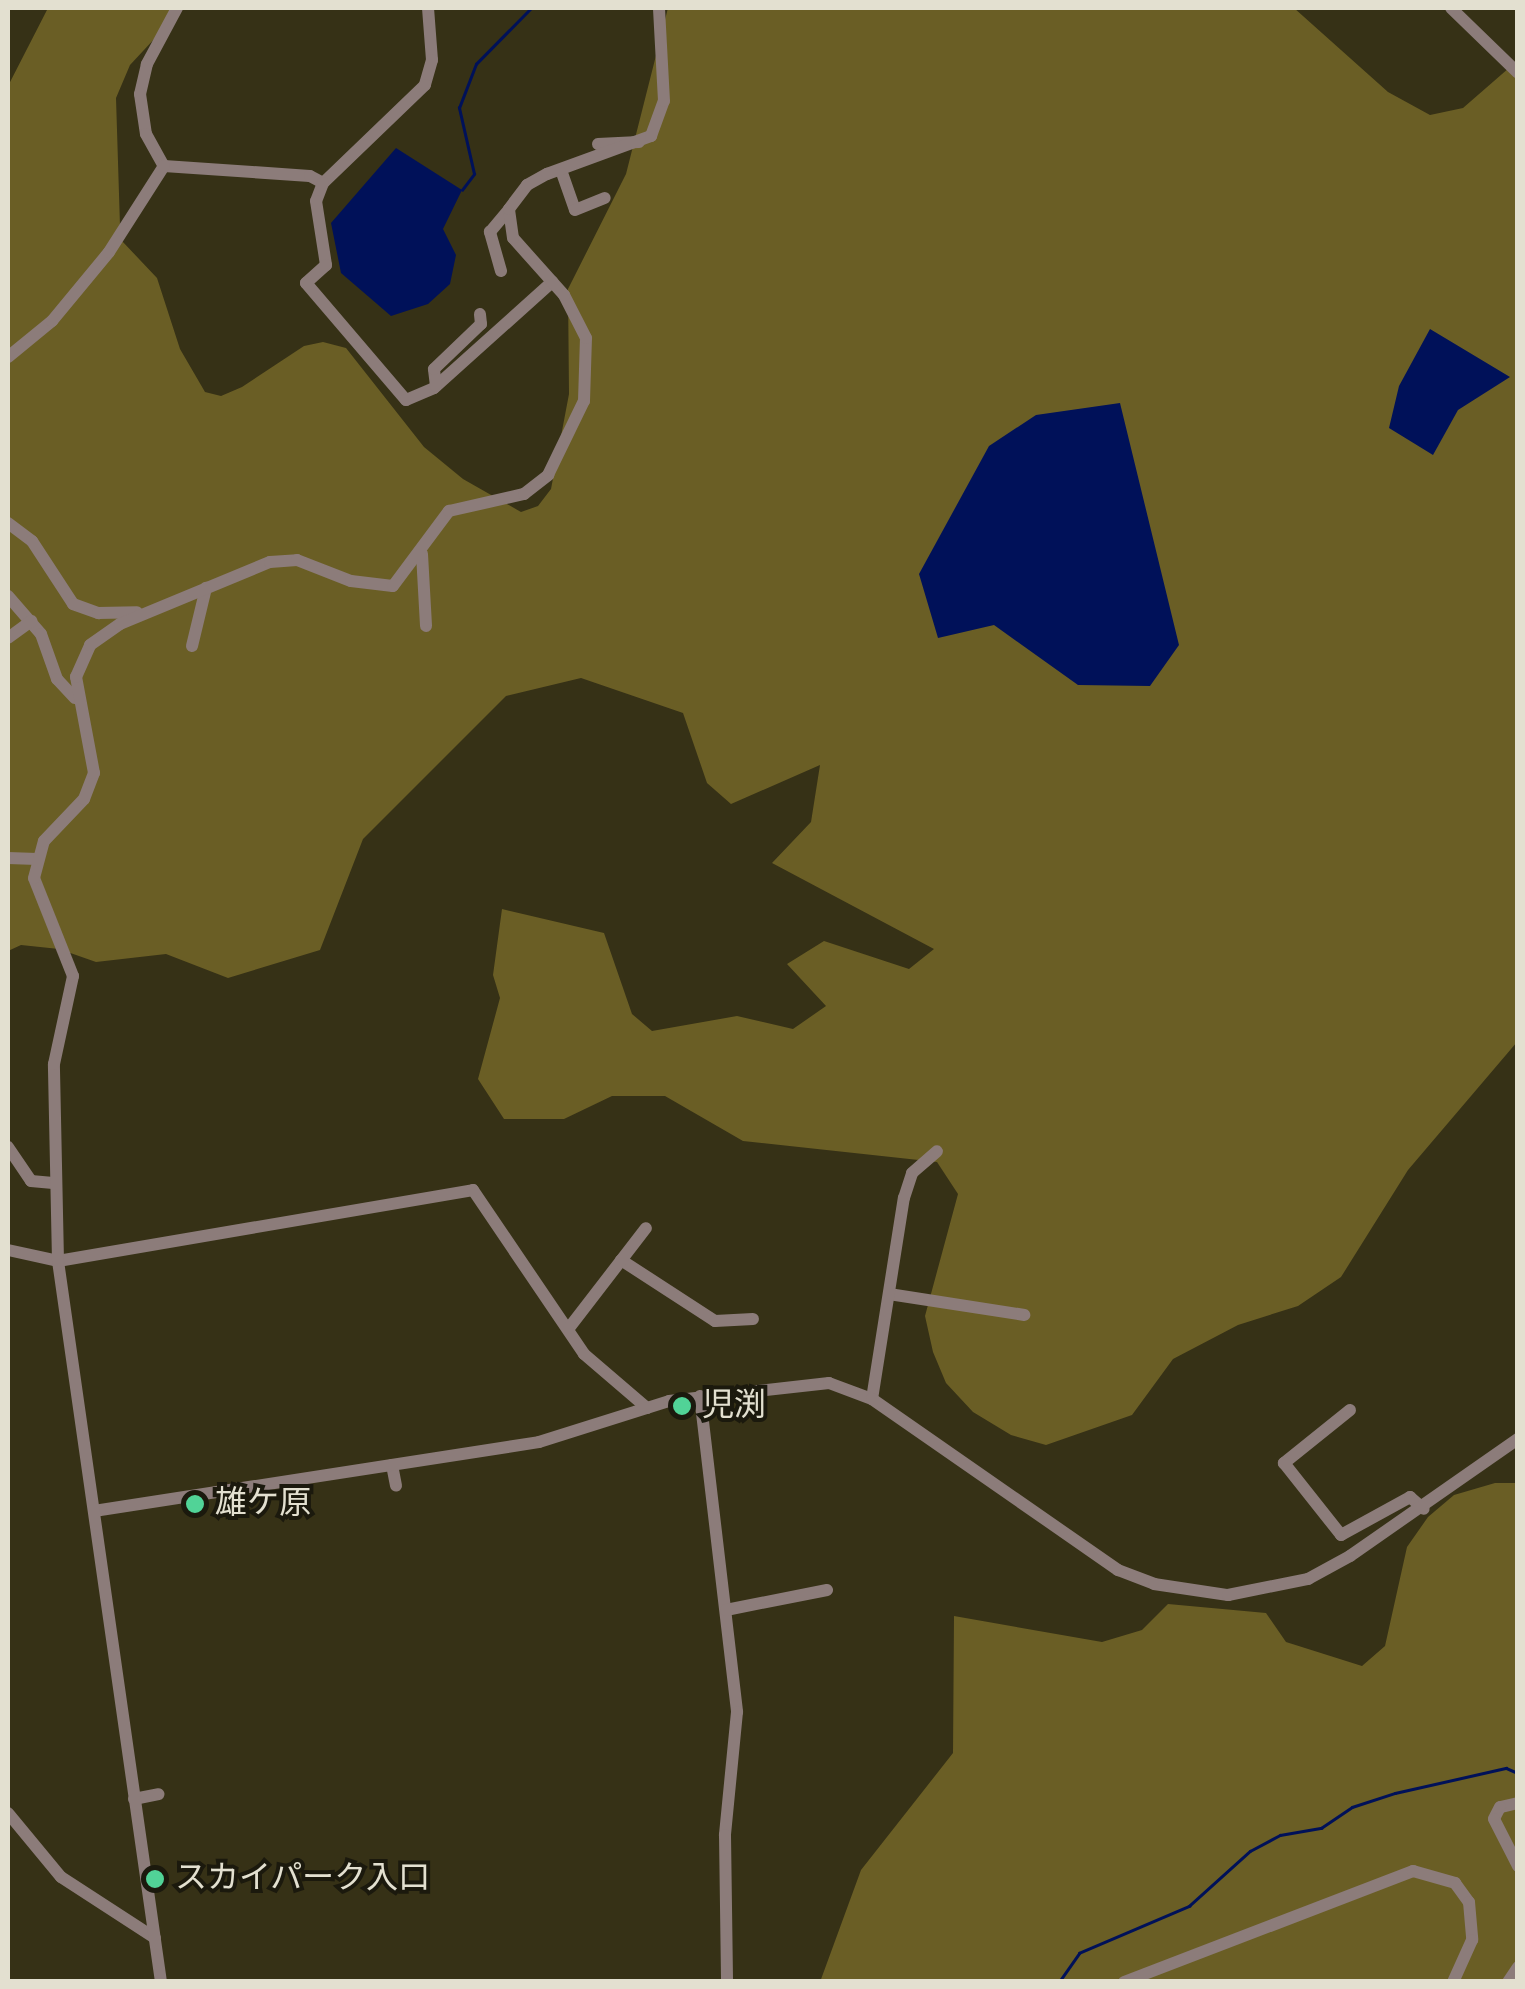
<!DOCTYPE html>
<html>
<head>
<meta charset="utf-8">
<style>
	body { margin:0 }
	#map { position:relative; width:1525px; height:1989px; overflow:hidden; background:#363116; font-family:"Sofia Sans Condensed","Noto Sans JP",sans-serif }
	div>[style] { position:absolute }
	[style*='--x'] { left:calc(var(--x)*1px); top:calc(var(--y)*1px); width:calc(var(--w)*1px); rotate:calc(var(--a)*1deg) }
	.forest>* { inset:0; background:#6a5e25 }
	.water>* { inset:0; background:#001159 }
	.stream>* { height:2.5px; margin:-1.25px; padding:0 1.25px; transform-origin:1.25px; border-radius:1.25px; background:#001159 }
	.minor>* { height:12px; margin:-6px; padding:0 6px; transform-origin:6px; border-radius:6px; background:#8c7c7a }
	.dots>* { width:28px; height:28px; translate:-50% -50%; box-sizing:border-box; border:5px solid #1b190d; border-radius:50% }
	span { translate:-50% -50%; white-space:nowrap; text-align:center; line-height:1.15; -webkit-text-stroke:8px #1b190d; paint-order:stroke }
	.poi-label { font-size:32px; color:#e3e0d0 }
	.left { translate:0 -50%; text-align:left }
	.frame { position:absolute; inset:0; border:10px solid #e3e0d0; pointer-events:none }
</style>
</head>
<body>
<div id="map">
	<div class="forest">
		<i style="clip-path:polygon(48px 8px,183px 8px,130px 65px,116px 98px,120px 226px,122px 241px,157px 278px,180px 349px,205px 392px,221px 396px,242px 387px,304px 346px,323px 342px,346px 348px,424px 447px,463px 479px,521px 512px,538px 506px,551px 489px,569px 394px,568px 289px,626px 174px,668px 8px,1294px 8px,1388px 92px,1430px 115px,1463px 108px,1517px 61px,1517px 1042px,1408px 1170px,1341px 1277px,1298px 1306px,1238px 1325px,1173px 1359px,1132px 1415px,1046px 1445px,1011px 1435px,973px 1412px,946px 1383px,933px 1352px,925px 1316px,958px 1194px,937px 1162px,743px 1141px,665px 1096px,612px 1096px,564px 1119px,504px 1119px,478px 1079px,500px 998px,493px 975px,502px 909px,604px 933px,632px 1014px,652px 1031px,737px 1016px,793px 1029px,826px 1006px,787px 964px,824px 941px,909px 969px,934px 949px,772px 863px,811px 822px,820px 765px,731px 804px,707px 783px,683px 713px,581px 678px,506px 696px,363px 839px,320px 950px,228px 978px,166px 954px,96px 962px,59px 949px,21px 945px,8px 951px,8px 86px)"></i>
		<i style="clip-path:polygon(1495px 1483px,1517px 1483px,1517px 1981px,820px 1982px,861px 1870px,953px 1753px,954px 1616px,1102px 1642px,1142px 1630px,1168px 1604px,1266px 1613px,1286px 1642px,1362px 1666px,1385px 1646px,1407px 1547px,1428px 1517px,1454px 1495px)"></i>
	</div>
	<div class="water">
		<i style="clip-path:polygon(396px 148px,462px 190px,443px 229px,456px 255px,450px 284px,428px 304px,391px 316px,341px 273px,331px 223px)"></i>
		<i style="clip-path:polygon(1430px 329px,1510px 377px,1458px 410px,1433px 455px,1389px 428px,1399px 386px)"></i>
		<i style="clip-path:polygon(1120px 403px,1179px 645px,1150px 686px,1078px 685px,994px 625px,938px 638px,919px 574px,989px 446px,1036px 415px)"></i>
	</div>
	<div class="stream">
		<i style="--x:462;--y:190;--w:20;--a:-53"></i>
		<i style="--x:474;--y:174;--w:68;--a:-102.8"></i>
		<i style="--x:459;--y:108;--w:47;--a:-68.9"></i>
		<i style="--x:476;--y:64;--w:78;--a:-45.5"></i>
		<i style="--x:1059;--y:1982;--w:35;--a:-55"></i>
		<i style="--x:1079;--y:1953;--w:120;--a:-23.1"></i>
		<i style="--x:1189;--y:1906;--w:82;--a:-42"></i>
		<i style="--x:1250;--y:1851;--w:34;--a:-28"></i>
		<i style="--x:1280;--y:1835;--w:42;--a:-9.7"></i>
		<i style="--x:1321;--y:1828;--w:37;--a:-34"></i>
		<i style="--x:1352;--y:1807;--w:45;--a:-18"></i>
		<i style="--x:1395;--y:1793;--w:114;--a:-12.7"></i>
		<i style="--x:1506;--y:1768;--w:13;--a:23"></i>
	</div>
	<div class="minor">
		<i style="--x:177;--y:8;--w:64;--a:118.2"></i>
		<i style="--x:147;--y:64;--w:31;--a:103"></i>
		<i style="--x:140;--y:94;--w:40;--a:81.5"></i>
		<i style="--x:146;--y:134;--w:37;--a:61"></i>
		<i style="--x:164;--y:166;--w:146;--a:3.9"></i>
		<i style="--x:310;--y:176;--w:15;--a:28"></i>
		<i style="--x:428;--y:8;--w:52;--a:85.6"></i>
		<i style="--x:432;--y:60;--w:26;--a:106"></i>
		<i style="--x:425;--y:85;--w:141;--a:136.1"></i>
		<i style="--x:323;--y:183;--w:19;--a:111"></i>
		<i style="--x:316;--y:201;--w:65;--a:81.1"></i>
		<i style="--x:326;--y:265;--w:27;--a:138"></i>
		<i style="--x:306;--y:283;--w:154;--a:49.5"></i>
		<i style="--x:406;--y:400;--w:30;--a:-23"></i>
		<i style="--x:434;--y:388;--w:159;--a:-41.9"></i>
		<i style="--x:1451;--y:8;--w:93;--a:44.1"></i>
		<i style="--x:598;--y:144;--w:41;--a:-2.8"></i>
		<i style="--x:561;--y:170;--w:42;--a:70.7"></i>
		<i style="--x:575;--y:210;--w:32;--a:-22"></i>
		<i style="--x:501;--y:271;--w:41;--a:-105.8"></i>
		<i style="--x:490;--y:232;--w:30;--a:-50"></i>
		<i style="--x:8;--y:357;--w:57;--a:-39.3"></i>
		<i style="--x:52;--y:321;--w:89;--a:-50.4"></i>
		<i style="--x:109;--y:252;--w:102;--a:-57.4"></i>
		<i style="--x:436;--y:386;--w:17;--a:-97"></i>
		<i style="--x:434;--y:369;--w:65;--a:-43.8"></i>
		<i style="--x:481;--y:324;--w:10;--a:-96"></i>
		<i style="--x:8;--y:523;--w:30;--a:37"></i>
		<i style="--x:32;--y:541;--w:75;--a:56.9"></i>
		<i style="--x:73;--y:604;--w:27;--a:20"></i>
		<i style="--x:98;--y:613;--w:39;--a:-1"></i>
		<i style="--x:422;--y:554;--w:72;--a:86.8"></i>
		<i style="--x:8;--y:596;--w:50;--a:49"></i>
		<i style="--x:41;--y:634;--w:48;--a:70.4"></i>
		<i style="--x:57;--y:679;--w:26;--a:47"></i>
		<i style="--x:8;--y:638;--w:29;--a:-36"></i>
		<i style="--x:192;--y:646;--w:60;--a:-76.4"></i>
		<i style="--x:8;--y:858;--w:29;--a:2"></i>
		<i style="--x:8;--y:1147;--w:41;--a:55.9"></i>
		<i style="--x:31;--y:1181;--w:25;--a:5"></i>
		<i style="--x:8;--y:1250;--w:51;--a:12.4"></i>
		<i style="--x:58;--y:1261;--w:421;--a:-9.7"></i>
		<i style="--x:473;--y:1190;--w:198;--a:55.9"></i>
		<i style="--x:584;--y:1354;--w:83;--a:40.6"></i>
		<i style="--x:621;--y:1260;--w:112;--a:33"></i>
		<i style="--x:715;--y:1321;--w:38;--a:-3"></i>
		<i style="--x:889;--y:1294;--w:137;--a:8.8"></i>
		<i style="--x:569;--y:1328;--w:126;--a:-52.4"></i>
		<i style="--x:700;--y:1396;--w:318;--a:83.3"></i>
		<i style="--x:737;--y:1712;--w:124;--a:95.6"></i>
		<i style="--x:725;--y:1835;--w:147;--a:89.2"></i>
		<i style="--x:872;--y:1399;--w:204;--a:-81"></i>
		<i style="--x:904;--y:1198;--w:26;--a:-72"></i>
		<i style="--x:912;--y:1173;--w:33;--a:-41"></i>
		<i style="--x:1350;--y:1410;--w:85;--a:141.2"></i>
		<i style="--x:1284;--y:1463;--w:92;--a:51.6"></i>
		<i style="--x:1341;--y:1535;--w:79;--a:-28.8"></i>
		<i style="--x:1410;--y:1497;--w:18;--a:41"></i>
		<i style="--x:392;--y:1465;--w:21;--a:79"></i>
		<i style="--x:94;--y:1511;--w:450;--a:-8.8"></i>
		<i style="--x:539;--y:1442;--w:136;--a:-17.5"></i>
		<i style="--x:669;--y:1401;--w:161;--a:-6.4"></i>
		<i style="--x:829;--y:1383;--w:46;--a:20.4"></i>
		<i style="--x:872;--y:1399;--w:300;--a:34.8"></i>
		<i style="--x:1118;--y:1570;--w:39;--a:21"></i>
		<i style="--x:1154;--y:1584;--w:75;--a:8.5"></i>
		<i style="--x:1228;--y:1595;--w:82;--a:-11.3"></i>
		<i style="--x:1308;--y:1579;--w:48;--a:-28.7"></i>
		<i style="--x:1350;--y:1556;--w:205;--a:-34.9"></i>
		<i style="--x:726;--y:1610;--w:103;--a:-11.2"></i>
		<i style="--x:134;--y:1799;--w:25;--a:-11"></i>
		<i style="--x:1518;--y:1803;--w:18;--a:167"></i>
		<i style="--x:1500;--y:1807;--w:13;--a:117"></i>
		<i style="--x:1494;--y:1819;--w:53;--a:62.9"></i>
		<i style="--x:8;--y:1813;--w:83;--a:50.4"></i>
		<i style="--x:61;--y:1877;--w:112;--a:33"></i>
		<i style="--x:161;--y:1982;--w:728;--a:-98.13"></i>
		<i style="--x:58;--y:1261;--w:197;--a:-91.2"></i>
		<i style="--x:54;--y:1064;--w:90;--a:-77.8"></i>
		<i style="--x:73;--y:976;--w:105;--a:-111.7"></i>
		<i style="--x:34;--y:878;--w:38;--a:-75"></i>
		<i style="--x:44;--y:841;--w:58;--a:-46.4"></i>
		<i style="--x:84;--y:799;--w:28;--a:-69"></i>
		<i style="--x:94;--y:773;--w:98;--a:-100.6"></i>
		<i style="--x:76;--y:677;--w:35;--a:-66"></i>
		<i style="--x:90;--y:645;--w:37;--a:-35"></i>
		<i style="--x:120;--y:624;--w:162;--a:-22.5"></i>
		<i style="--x:270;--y:562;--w:27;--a:-4"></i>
		<i style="--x:297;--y:560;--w:58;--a:21.3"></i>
		<i style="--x:351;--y:581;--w:42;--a:6.8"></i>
		<i style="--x:393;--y:586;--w:94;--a:-53.3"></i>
		<i style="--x:449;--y:511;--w:77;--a:-12.8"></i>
		<i style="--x:524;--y:494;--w:31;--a:-38"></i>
		<i style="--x:548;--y:475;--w:82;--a:-64.1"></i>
		<i style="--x:584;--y:401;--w:63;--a:-88.2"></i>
		<i style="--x:586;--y:338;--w:48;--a:-117.1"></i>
		<i style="--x:564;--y:295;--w:76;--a:-131.8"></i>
		<i style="--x:513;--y:238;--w:29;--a:-98"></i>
		<i style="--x:509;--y:209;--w:30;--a:-53"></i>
		<i style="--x:527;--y:185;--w:23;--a:-29"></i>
		<i style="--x:547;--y:174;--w:111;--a:-20.1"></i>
		<i style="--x:651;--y:136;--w:37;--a:-70"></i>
		<i style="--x:664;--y:101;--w:93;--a:-93.1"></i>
		<i style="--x:1124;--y:1982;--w:310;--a:-21"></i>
		<i style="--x:1413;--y:1871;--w:44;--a:15.9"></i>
		<i style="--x:1455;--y:1883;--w:24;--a:54"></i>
		<i style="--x:1469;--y:1902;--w:38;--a:85"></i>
		<i style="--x:1472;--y:1940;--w:46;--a:114.3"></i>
		<i style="--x:1508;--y:1982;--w:18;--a:-56"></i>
	</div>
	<div class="dots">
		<i style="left:682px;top:1406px;background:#51d397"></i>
		<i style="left:195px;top:1504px;background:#51d397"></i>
		<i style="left:155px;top:1879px;background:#51d397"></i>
	</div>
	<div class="poi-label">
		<span class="left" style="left:702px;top:1406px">児渕</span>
		<span class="left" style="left:215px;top:1504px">雄ケ原</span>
		<span class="left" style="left:175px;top:1879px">スカイパーク入口</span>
	</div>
	<div class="frame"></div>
</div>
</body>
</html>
